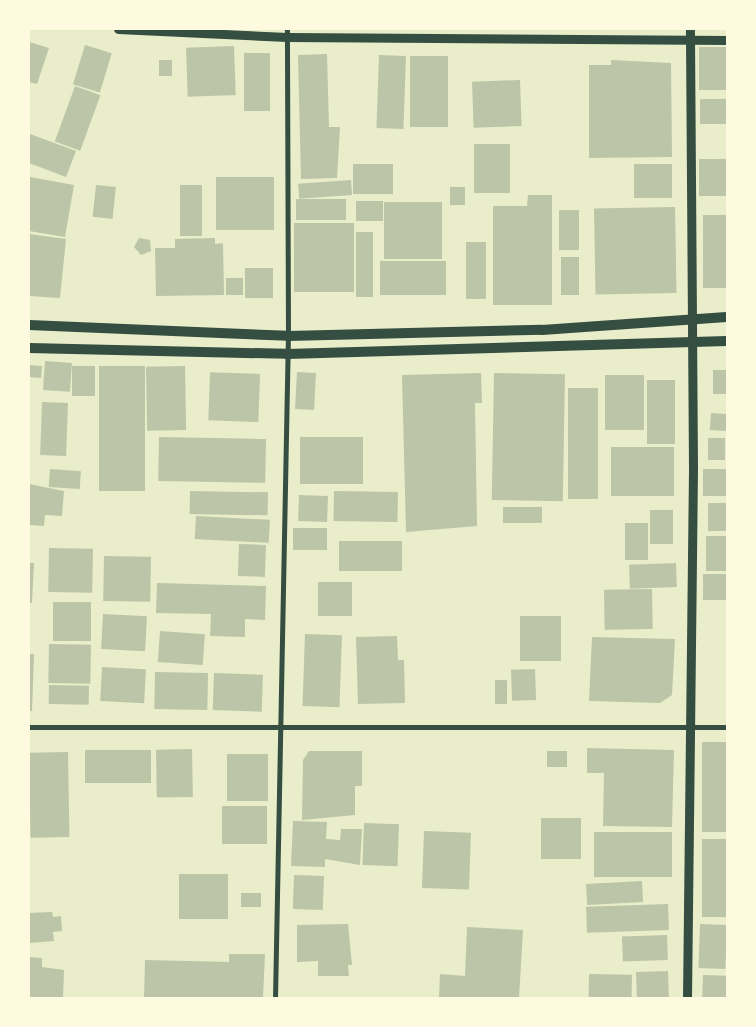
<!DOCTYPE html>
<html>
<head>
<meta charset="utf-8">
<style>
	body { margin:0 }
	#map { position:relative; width:756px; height:1027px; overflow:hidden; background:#e9edc9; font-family:"Varela Round",sans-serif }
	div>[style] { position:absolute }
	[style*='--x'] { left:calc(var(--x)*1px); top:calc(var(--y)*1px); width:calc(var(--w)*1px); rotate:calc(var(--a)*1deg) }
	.building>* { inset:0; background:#bcc5a7; transform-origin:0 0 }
	.minor>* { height:5px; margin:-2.5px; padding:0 2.5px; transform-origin:2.5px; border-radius:2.5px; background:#344e41 }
	.tertiary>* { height:9px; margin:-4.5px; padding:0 4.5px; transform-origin:4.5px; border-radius:4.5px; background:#344e41 }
	.secondary>* { height:10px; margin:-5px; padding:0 5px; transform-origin:5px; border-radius:5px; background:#344e41 }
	span { translate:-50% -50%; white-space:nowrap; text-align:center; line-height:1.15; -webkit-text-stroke:4px #fefae0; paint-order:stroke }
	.frame { position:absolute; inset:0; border:30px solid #fefae0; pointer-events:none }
</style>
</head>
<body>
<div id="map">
	<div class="building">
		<i style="clip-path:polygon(29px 42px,49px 48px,37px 84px,29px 82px)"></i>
		<i style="left:85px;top:45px;width:28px;height:41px;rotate:17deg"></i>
		<i style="left:234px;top:46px;width:49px;height:48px;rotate:88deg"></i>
		<i style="left:727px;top:47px;width:43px;height:28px;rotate:90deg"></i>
		<i style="left:244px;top:53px;width:26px;height:58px"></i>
		<i style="clip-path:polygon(327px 54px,329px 127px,340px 127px,337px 178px,301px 179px,298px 55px)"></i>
		<i style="left:379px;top:55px;width:27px;height:73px;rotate:2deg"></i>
		<i style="left:410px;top:56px;width:38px;height:71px"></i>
		<i style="left:172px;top:60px;width:16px;height:13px;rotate:90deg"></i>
		<i style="clip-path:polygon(611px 60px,671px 63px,672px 157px,589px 158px,589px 65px,611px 65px)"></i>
		<i style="left:520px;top:80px;width:46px;height:48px;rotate:88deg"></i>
		<i style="left:75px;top:86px;width:27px;height:59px;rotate:20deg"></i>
		<i style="left:727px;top:99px;width:25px;height:27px;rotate:90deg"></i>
		<i style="clip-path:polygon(30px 134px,76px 151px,66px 177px,29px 163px)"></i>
		<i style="left:474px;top:144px;width:36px;height:49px"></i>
		<i style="left:727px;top:159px;width:37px;height:28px;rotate:90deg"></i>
		<i style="left:393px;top:164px;width:30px;height:40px;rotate:90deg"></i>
		<i style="left:634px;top:164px;width:38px;height:34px"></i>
		<i style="clip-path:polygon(30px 177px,74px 185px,65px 237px,29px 231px)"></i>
		<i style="left:216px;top:177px;width:58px;height:53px"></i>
		<i style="left:351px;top:180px;width:15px;height:53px;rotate:86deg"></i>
		<i style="left:96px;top:185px;width:20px;height:32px;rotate:6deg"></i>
		<i style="left:180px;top:185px;width:22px;height:51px"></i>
		<i style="left:450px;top:187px;width:15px;height:18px"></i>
		<i style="clip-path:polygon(528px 195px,552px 195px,552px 305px,493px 305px,493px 206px,527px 206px)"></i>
		<i style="left:346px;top:199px;width:21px;height:50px;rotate:90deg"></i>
		<i style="left:356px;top:201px;width:27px;height:20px"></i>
		<i style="left:384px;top:202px;width:58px;height:57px"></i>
		<i style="left:675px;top:207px;width:86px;height:81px;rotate:89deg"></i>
		<i style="left:559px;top:210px;width:20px;height:40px"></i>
		<i style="left:727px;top:215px;width:73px;height:24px;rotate:90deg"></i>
		<i style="left:294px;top:223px;width:60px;height:69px"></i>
		<i style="left:356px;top:232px;width:17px;height:65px"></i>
		<i style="clip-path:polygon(29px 234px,66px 239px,60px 298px,29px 296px)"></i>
		<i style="clip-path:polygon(139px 238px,150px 240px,151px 251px,141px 255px,134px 247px)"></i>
		<i style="clip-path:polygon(215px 238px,215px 244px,223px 243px,224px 295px,156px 296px,155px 248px,175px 248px,175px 239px)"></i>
		<i style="left:466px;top:242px;width:20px;height:57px"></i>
		<i style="left:561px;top:257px;width:18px;height:38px"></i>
		<i style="left:380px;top:261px;width:66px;height:34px"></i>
		<i style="left:273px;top:268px;width:30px;height:28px;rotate:90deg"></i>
		<i style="left:226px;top:278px;width:17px;height:17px"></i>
		<i style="left:45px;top:361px;width:27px;height:29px;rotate:4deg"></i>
		<i style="left:29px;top:365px;width:13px;height:12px;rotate:4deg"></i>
		<i style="left:72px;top:366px;width:23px;height:30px"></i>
		<i style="left:99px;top:366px;width:46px;height:125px"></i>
		<i style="left:185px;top:366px;width:64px;height:39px;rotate:89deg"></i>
		<i style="left:713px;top:370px;width:14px;height:24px"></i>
		<i style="left:297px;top:372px;width:19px;height:37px;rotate:3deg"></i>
		<i style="clip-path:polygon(481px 373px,482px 403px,475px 403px,477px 526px,406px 532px,402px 375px)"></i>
		<i style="left:494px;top:373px;width:71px;height:127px;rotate:1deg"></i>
		<i style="left:260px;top:374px;width:48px;height:50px;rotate:92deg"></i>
		<i style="left:605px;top:375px;width:39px;height:55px"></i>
		<i style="left:647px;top:380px;width:28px;height:64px"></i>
		<i style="left:568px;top:388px;width:30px;height:111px"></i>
		<i style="left:42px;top:402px;width:26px;height:53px;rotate:2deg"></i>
		<i style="left:711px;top:413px;width:16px;height:17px;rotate:4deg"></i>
		<i style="left:159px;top:437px;width:107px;height:44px;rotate:1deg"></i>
		<i style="left:300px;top:437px;width:63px;height:47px"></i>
		<i style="left:708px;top:438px;width:17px;height:22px"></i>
		<i style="left:611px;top:447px;width:63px;height:49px"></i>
		<i style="left:50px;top:469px;width:31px;height:18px;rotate:4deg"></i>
		<i style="left:727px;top:469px;width:27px;height:24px;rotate:90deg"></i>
		<i style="clip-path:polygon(29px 484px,64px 491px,62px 516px,45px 515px,44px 526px,29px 525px)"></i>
		<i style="left:190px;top:491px;width:78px;height:23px;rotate:1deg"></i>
		<i style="left:334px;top:491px;width:64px;height:30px;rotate:1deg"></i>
		<i style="left:299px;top:495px;width:29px;height:26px;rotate:2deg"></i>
		<i style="left:708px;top:503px;width:19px;height:28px"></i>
		<i style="left:542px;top:507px;width:16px;height:39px;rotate:90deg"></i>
		<i style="left:650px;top:510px;width:23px;height:34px"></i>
		<i style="left:196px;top:516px;width:74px;height:23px;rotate:3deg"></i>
		<i style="left:625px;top:523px;width:23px;height:37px"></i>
		<i style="left:327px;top:528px;width:22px;height:34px;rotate:90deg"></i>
		<i style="left:706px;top:536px;width:21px;height:35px"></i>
		<i style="left:339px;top:541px;width:63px;height:30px"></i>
		<i style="left:239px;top:544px;width:27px;height:32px;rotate:2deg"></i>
		<i style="left:49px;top:548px;width:44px;height:44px;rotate:1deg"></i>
		<i style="left:104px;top:556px;width:47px;height:45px;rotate:1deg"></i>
		<i style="clip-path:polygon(29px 563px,34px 563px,32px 603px,29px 603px)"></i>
		<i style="left:676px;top:563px;width:24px;height:47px;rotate:88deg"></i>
		<i style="left:703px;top:574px;width:24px;height:26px"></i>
		<i style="left:318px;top:582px;width:34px;height:34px"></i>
		<i style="clip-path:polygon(157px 583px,266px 586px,265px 620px,245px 619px,245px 637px,210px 636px,211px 614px,156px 613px)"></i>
		<i style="left:652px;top:589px;width:40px;height:48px;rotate:89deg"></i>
		<i style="left:53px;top:602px;width:38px;height:39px"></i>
		<i style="left:103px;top:614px;width:44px;height:35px;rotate:3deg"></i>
		<i style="left:520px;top:616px;width:41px;height:45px"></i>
		<i style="left:160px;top:631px;width:45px;height:31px;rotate:4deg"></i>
		<i style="left:305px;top:634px;width:37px;height:72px;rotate:2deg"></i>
		<i style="clip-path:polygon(397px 636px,398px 660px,404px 660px,405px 703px,358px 704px,356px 637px)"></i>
		<i style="clip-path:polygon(592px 637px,675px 639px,672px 695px,660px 703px,589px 701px)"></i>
		<i style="left:49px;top:644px;width:42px;height:39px;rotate:1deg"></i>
		<i style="clip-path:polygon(29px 654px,34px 654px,32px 711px,29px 711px)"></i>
		<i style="left:102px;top:667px;width:44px;height:34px;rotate:3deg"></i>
		<i style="left:535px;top:669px;width:31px;height:24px;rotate:88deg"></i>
		<i style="left:155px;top:672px;width:53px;height:37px;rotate:1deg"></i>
		<i style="left:214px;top:673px;width:49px;height:37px;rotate:2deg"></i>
		<i style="left:495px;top:680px;width:12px;height:24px"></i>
		<i style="left:49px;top:685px;width:40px;height:19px;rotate:1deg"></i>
		<i style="left:702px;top:742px;width:25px;height:90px"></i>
		<i style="clip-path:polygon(587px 748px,674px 750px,672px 827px,603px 826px,604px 773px,587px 773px)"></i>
		<i style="left:192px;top:749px;width:48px;height:36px;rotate:89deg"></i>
		<i style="left:85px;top:750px;width:66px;height:33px"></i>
		<i style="clip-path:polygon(309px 751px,362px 751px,362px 786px,355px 786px,355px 815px,302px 820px,303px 760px)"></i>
		<i style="left:547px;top:751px;width:20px;height:16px"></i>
		<i style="left:68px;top:752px;width:85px;height:39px;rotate:89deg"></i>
		<i style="left:268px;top:754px;width:47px;height:41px;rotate:90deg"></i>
		<i style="left:222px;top:806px;width:45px;height:38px"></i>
		<i style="left:541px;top:818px;width:40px;height:41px"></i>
		<i style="clip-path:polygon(293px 821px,327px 822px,326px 839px,340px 840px,341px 829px,362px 829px,360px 865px,325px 859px,325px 867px,291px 866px)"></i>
		<i style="left:364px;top:823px;width:35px;height:42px;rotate:2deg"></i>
		<i style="left:424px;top:831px;width:47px;height:57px;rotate:2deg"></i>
		<i style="left:594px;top:832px;width:78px;height:45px"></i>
		<i style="left:702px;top:839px;width:25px;height:78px"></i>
		<i style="left:228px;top:874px;width:45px;height:49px;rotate:90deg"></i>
		<i style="left:294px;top:875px;width:30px;height:34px;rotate:2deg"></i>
		<i style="left:642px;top:881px;width:21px;height:56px;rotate:87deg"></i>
		<i style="left:241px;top:893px;width:20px;height:14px"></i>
		<i style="left:668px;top:904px;width:26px;height:82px;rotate:88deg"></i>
		<i style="clip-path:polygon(52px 912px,53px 917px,61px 916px,62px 931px,53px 932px,54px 941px,29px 943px,29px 913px)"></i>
		<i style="clip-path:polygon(348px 924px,352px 965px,348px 965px,349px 976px,318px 976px,318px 961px,297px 962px,297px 925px)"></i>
		<i style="left:700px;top:924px;width:27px;height:44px;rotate:2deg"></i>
		<i style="clip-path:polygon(467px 927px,523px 930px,519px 998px,439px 998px,440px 974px,465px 976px)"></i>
		<i style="left:667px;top:935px;width:25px;height:45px;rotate:88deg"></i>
		<i style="clip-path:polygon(229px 954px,265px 954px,263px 998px,144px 998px,145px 960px,229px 962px)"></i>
		<i style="clip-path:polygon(29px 957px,42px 958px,42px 967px,64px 970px,63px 998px,29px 998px)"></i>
		<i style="left:668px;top:971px;width:27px;height:32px;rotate:88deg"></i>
		<i style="left:589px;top:974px;width:43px;height:24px;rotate:1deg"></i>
		<i style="left:703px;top:975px;width:24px;height:23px;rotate:2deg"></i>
	</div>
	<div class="minor">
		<i style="--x:29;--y:727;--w:698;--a:0"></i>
		<i style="--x:275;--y:998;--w:662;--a:-88.88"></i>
		<i style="--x:288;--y:336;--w:307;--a:-90.2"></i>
	</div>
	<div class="tertiary">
		<i style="--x:118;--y:29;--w:169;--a:2.7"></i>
		<i style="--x:287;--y:37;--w:440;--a:0.4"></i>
		<i style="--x:687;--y:998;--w:531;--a:-89.35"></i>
		<i style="--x:693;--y:467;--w:438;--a:-90.4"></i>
	</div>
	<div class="secondary">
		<i style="--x:29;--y:325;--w:259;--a:2.4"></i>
		<i style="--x:288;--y:336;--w:254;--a:-1.4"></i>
		<i style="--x:542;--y:330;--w:185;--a:-4"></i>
		<i style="--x:29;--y:348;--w:258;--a:1.3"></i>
		<i style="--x:287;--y:354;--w:440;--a:-1.7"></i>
	</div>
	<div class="frame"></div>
</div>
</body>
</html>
